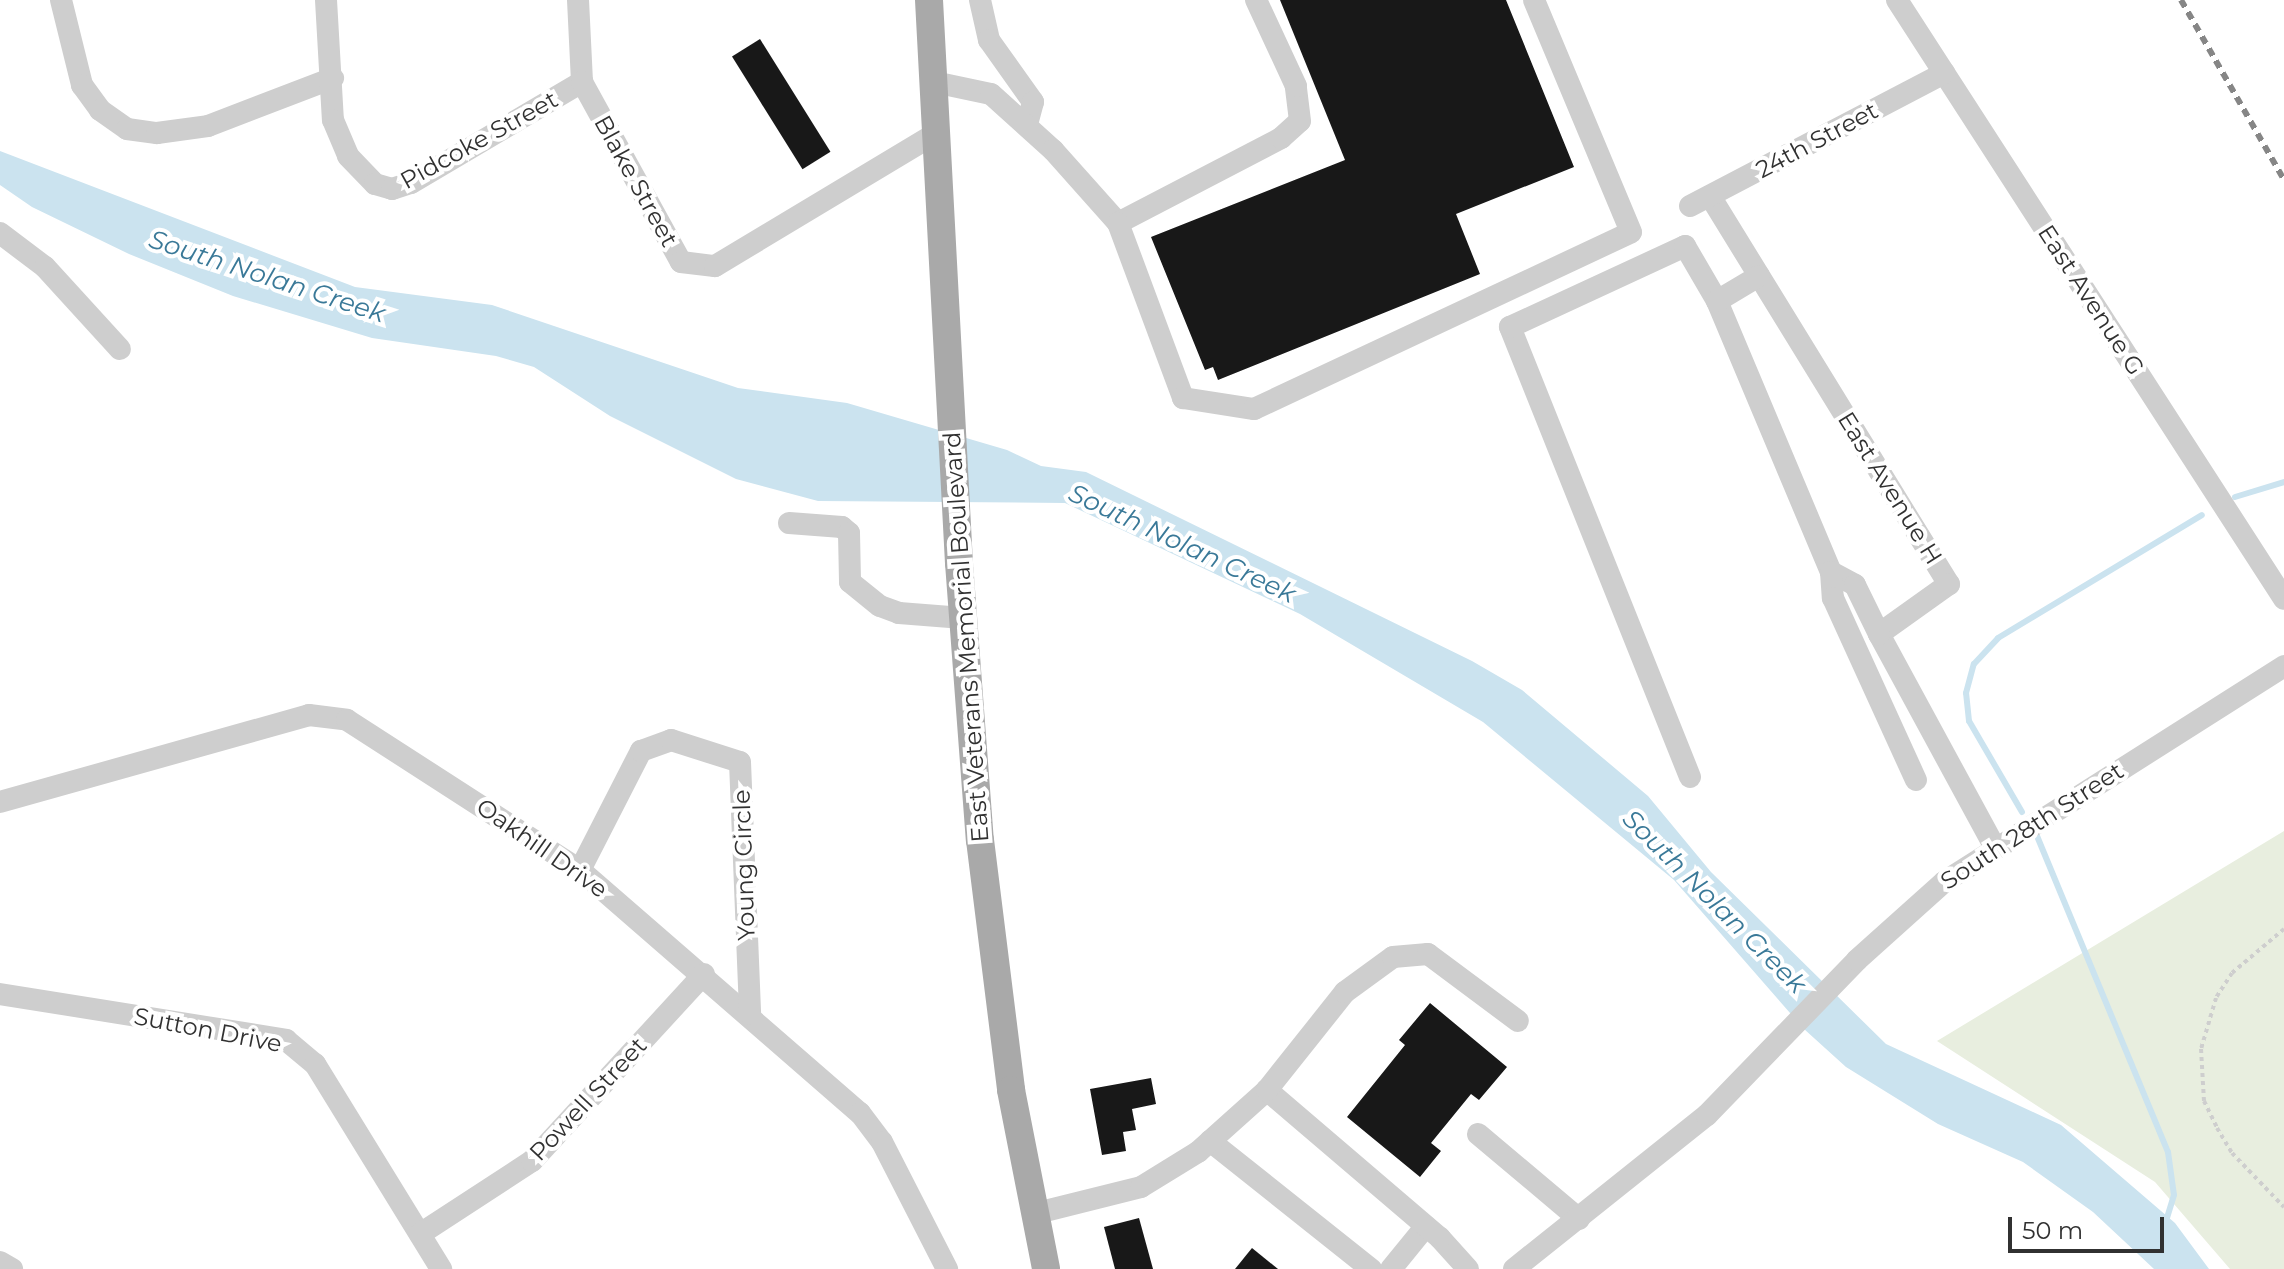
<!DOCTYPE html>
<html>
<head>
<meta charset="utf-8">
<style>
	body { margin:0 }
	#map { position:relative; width:2284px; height:1269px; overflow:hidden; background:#fff; font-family:Montserrat,sans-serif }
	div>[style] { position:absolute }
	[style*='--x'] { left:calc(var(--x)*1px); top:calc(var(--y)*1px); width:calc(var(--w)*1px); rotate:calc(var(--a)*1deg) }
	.green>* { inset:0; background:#e8eedf }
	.water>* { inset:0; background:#cbe3ef }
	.stream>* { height:6px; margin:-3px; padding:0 3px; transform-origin:3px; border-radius:3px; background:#cbe3ef }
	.building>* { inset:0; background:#181818; transform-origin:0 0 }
	.path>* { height:4px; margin-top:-2px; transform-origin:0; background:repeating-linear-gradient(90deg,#cecece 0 4px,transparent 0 8px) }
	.minor>* { height:22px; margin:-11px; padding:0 11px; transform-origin:11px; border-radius:11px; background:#cecece }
	.major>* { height:28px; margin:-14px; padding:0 14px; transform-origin:14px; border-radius:14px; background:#a9a9a9 }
	.rail>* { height:6px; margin-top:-3px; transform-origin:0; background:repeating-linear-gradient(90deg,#868686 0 8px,transparent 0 14px) }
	span { translate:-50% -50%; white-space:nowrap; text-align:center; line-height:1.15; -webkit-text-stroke:8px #fff; paint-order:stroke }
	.street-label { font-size:24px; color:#313131 }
	.water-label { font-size:26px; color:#3a7998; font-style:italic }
	.scale { position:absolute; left:2008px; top:1217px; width:156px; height:36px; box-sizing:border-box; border:4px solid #313131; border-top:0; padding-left:10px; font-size:24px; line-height:28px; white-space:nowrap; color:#313131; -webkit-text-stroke:6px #fff; paint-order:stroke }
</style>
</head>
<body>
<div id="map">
	<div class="green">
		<i style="clip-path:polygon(2284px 831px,2284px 1269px,2230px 1269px,2155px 1182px,1937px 1041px)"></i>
	</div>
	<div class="water">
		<i style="clip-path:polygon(0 151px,355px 287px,492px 305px,738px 388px,847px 403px,1007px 450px,1041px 466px,1086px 472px,1472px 661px,1522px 690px,1648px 796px,1711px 872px,1886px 1044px,2061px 1125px,2175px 1223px,2209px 1269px,2154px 1269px,2093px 1212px,2023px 1162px,1938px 1124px,1846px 1067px,1804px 1029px,1674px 880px,1483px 722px,1300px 614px,1065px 503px,818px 501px,736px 479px,610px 416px,534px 367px,496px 356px,372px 338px,233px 296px,129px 254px,32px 207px,0 185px)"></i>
	</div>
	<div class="stream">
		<i style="--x:2235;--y:497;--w:51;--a:-17"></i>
		<i style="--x:2022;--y:812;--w:105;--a:-120.2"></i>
		<i style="--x:1969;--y:721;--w:28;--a:-96"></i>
		<i style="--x:1966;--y:693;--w:30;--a:-75"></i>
		<i style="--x:1974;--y:664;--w:35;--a:-47"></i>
		<i style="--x:1998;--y:638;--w:238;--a:-31.1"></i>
		<i style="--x:2037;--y:836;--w:342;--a:67.5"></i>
		<i style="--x:2168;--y:1152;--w:43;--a:82.1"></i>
		<i style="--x:2174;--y:1195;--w:30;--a:107"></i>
	</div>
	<div class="building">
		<i style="clip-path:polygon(1280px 0,1506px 0,1574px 167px,1456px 214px,1480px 274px,1218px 380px,1213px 367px,1205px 370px,1151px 237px,1345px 160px)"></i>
		<i style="left:760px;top:39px;width:133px;height:33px;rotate:58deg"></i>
		<i style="clip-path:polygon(1430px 1003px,1507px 1067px,1479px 1100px,1471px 1094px,1431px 1143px,1441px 1151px,1420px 1177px,1347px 1117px,1405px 1045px,1399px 1040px)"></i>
		<i style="clip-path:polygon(1151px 1078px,1156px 1104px,1132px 1109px,1136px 1130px,1123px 1132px,1126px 1151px,1102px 1155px,1090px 1089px)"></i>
		<i style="clip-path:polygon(1139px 1218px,1153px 1269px,1115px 1269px,1104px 1227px)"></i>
		<i style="clip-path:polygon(1252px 1248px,1278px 1269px,1235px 1269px)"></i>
	</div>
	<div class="path">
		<i style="--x:2284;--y:929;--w:68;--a:139.8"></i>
		<i style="--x:2232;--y:973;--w:30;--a:123"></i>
		<i style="--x:2216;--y:998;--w:53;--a:106.4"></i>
		<i style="--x:2201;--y:1049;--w:52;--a:86.7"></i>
		<i style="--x:2204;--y:1101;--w:30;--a:64"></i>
		<i style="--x:2217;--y:1128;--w:29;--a:59"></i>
		<i style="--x:2232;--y:1153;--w:75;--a:46.1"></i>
	</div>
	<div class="minor">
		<i style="--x:61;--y:0;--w:88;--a:76.1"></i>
		<i style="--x:82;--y:85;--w:31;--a:54"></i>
		<i style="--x:100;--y:110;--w:33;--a:35"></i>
		<i style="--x:127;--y:129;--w:30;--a:8"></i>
		<i style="--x:157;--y:133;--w:51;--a:-7.8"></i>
		<i style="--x:208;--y:126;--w:134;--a:-21"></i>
		<i style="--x:326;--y:0;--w:120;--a:86.7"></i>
		<i style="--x:333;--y:120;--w:39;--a:67"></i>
		<i style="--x:348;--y:156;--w:39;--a:46"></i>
		<i style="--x:375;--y:184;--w:18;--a:16"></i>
		<i style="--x:392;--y:189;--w:20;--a:-18"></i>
		<i style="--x:411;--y:183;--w:199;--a:-30.6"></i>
		<i style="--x:578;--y:0;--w:82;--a:87.2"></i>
		<i style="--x:582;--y:82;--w:205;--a:61.2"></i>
		<i style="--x:681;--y:262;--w:34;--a:7"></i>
		<i style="--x:715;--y:266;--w:260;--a:-31"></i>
		<i style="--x:980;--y:0;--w:41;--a:77.3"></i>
		<i style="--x:989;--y:40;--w:76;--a:54.6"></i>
		<i style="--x:1033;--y:102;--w:24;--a:105"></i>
		<i style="--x:1897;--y:0;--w:713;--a:57.13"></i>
		<i style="--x:934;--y:82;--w:58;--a:11.9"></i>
		<i style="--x:991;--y:94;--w:84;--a:42.1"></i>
		<i style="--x:1053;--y:150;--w:98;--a:48.3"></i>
		<i style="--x:1118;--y:223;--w:184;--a:-27.5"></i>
		<i style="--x:1281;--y:138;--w:25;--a:-42"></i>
		<i style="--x:1300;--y:121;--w:35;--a:-97"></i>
		<i style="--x:1296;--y:86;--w:95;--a:-114.9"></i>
		<i style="--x:1710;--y:196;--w:456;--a:58.4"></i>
		<i style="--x:1949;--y:584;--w:86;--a:144.5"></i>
		<i style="--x:1879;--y:634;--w:241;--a:61.5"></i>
		<i style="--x:1690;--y:206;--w:287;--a:-27.6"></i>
		<i style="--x:1118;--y:223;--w:187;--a:69.6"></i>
		<i style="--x:1183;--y:398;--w:72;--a:8.8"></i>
		<i style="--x:1254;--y:409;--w:416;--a:-25.1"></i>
		<i style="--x:1631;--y:232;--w:251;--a:-112.7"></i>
		<i style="--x:0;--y:233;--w:56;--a:37.1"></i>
		<i style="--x:45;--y:267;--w:111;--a:47.6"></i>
		<i style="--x:1717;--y:301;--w:294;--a:67.2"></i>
		<i style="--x:1831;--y:572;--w:27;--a:28"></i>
		<i style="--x:1855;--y:585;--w:55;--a:63.9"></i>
		<i style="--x:789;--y:523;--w:53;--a:4.3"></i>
		<i style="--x:842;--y:527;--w:9;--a:41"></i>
		<i style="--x:849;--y:533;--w:49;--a:88.8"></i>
		<i style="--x:850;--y:582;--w:38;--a:39"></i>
		<i style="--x:880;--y:606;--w:20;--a:20"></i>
		<i style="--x:899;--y:613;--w:64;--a:4.5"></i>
		<i style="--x:1831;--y:572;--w:26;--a:86"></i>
		<i style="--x:1833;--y:598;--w:200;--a:65.5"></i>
		<i style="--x:1690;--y:777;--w:485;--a:-111.8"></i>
		<i style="--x:1510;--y:327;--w:193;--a:-24.8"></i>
		<i style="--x:1685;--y:246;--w:64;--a:59.8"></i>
		<i style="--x:1717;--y:301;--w:49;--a:-30.8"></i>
		<i style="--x:0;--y:802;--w:321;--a:-15.7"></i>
		<i style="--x:309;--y:715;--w:38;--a:7"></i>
		<i style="--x:347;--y:720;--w:277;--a:32.8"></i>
		<i style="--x:580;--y:870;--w:371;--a:41"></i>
		<i style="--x:860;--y:1113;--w:36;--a:53"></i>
		<i style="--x:882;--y:1142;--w:143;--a:62.9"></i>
		<i style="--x:580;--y:870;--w:134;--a:-62.9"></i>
		<i style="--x:641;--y:751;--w:32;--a:-20"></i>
		<i style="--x:671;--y:740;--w:72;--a:17.7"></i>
		<i style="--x:740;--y:762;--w:252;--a:87.7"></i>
		<i style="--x:0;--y:994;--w:290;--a:9.1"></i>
		<i style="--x:286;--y:1040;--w:38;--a:40"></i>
		<i style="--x:315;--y:1064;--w:241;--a:58.4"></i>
		<i style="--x:1478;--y:1134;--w:132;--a:40.1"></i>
		<i style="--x:1210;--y:1141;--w:206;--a:38.5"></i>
		<i style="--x:1033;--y:1214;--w:111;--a:-14"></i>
		<i style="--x:1141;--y:1187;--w:67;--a:-31.6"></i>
		<i style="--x:1198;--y:1152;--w:93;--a:-41.9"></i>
		<i style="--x:420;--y:1234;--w:134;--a:-33.1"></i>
		<i style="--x:532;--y:1161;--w:254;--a:-47.4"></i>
		<i style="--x:0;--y:1262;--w:14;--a:30"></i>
		<i style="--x:1391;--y:1269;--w:55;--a:-50.9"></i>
		<i style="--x:1468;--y:1269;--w:42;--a:-132.1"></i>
		<i style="--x:1440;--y:1238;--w:228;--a:-139.5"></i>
		<i style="--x:1267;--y:1090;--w:125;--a:-51.5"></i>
		<i style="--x:1345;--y:992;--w:59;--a:-36.1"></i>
		<i style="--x:1393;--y:957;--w:35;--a:-5"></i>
		<i style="--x:1428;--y:954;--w:112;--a:36.7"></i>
		<i style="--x:1514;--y:1269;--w:247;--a:-38.6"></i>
		<i style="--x:1707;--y:1115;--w:216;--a:-45.9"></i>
		<i style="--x:1857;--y:960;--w:117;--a:-41.9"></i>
		<i style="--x:1944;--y:882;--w:403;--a:-32.4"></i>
	</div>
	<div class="major">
		<i style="--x:929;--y:0;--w:564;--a:86.95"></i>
		<i style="--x:959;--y:563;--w:278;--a:85.7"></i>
		<i style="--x:980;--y:840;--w:252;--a:82.9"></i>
		<i style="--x:1011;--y:1090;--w:182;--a:78.9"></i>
	</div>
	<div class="rail">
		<i style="--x:2181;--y:0;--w:207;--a:60.2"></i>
	</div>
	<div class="street-label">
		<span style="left:479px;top:140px;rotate:-29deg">Pidcoke Street</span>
		<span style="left:1817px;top:140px;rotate:-28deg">24th Street</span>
		<span style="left:636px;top:181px;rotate:61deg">Blake Street</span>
		<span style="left:2091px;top:300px;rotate:57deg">East Avenue G</span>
		<span style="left:1890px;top:488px;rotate:58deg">East Avenue H</span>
		<span style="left:966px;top:637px;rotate:-94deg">East Veterans Memorial Boulevard</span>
		<span style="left:2032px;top:826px;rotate:-33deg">South 28th Street</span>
		<span style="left:542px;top:848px;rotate:35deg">Oakhill Drive</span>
		<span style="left:744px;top:865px;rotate:-92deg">Young Circle</span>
		<span style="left:208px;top:1030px;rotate:11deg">Sutton Drive</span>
		<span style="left:588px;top:1099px;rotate:-47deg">Powell Street</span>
	</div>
	<div class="water-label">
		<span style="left:267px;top:277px;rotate:18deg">South Nolan Creek</span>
		<span style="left:1182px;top:544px;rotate:25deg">South Nolan Creek</span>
		<span style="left:1714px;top:902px;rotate:45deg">South Nolan Creek</span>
	</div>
	<div class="scale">50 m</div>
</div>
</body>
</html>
